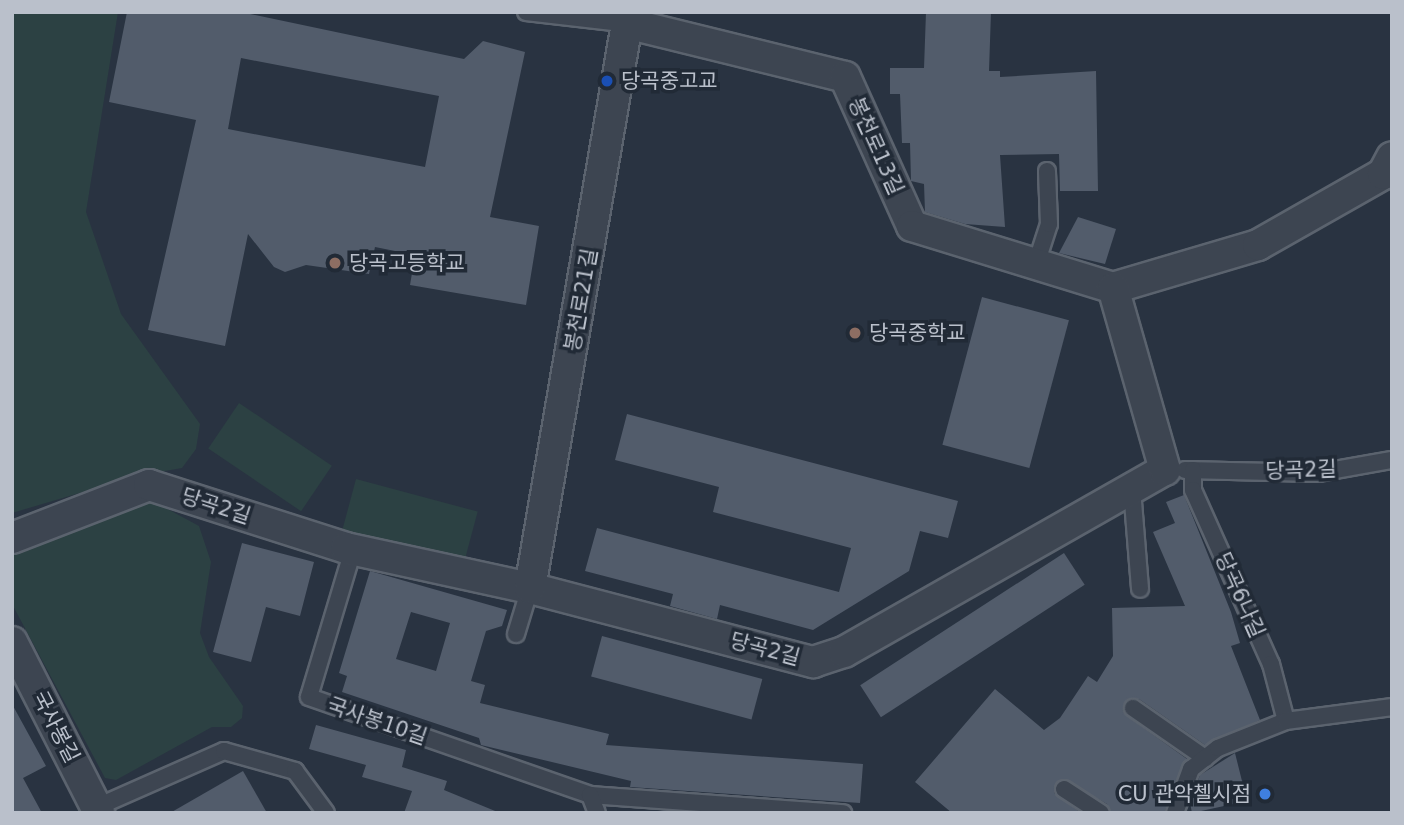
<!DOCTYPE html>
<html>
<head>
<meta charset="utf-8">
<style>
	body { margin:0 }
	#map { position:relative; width:1404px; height:825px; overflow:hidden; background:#293341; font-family:"DejaVu Sans","Noto Sans KR",sans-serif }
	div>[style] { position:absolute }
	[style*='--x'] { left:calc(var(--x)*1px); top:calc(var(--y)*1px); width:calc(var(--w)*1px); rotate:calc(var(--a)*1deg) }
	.green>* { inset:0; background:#2c4143; transform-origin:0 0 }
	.building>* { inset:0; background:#525c6b; transform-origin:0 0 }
	.roads { filter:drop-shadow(2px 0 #5b636e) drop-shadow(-2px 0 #5b636e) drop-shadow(0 2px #5b636e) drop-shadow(0 -2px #5b636e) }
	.lane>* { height:16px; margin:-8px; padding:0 8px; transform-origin:8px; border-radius:8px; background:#3d4551 }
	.street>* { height:30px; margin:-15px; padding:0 15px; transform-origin:15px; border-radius:15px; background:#3d4551 }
	.dots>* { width:19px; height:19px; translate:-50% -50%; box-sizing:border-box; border:4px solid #212a36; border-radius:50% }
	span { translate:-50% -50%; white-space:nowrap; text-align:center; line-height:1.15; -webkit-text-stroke:7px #212a36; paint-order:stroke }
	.poi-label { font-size:21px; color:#bac0cb }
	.left { translate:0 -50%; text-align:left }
	.right { translate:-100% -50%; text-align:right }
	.street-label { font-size:21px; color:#bac0cb }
	.frame { position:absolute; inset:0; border:14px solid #bac0cb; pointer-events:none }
</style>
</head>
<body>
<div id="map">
	<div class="green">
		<i style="clip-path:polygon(12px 12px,118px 12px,86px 212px,121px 314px,200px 424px,196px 449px,182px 468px,137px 476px,12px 513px)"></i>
		<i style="left:239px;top:403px;width:112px;height:55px;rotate:34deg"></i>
		<i style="left:356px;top:479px;width:126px;height:56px;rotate:15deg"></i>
		<i style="clip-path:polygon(149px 499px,199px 526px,211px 562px,200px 633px,209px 657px,243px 706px,242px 718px,231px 727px,212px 727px,116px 780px,105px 778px,12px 604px,12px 552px)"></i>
	</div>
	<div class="building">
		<i style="clip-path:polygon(evenodd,127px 12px,241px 12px,464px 59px,483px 41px,525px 52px,490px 217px,539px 226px,526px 305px,410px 285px,415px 255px,375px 247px,369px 274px,306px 265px,285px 272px,274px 267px,248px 234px,225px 346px,148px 330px,196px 120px,109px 102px,127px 12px,241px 58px,439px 96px,425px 167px,228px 129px,241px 58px)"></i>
		<i style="clip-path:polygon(926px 12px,991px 12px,989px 71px,1000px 71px,1000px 77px,1096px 71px,1098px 191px,1060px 191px,1059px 154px,1000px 155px,1005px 227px,965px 224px,925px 212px,924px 184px,911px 181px,910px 143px,902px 143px,900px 94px,890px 94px,890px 68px,924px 68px)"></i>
		<i style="clip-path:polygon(1078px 217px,1116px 229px,1105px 264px,1059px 253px)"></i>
		<i style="left:982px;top:297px;width:90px;height:153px;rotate:15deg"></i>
		<i style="clip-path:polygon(627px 414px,958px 501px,948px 538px,920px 531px,909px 571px,813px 630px,720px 605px,717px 619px,670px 606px,673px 594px,585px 571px,597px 528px,839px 592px,851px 548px,713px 512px,719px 487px,615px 460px)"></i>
		<i style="clip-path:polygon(1184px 495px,1231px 612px,1240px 643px,1231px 646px,1260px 720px,1205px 745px,1139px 699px,1125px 702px,1127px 716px,1187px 759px,1164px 813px,1111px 813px,1107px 804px,1064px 779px,1056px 783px,1054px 793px,1081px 813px,952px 813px,915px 782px,995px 689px,1044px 730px,1060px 718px,1088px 676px,1097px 682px,1113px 656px,1112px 608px,1185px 606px,1153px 532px,1175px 523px,1166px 502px)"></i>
		<i style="clip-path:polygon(242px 543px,314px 562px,300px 616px,266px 607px,251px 662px,213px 652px)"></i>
		<i style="left:1064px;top:553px;width:38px;height:243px;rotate:57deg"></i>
		<i style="clip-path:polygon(evenodd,370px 571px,507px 610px,502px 626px,486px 631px,471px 681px,485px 685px,480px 703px,609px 734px,606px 745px,863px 764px,860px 803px,630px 787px,631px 781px,481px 745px,479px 738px,342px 692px,347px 676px,339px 673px,370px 571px,411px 612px,450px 623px,436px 671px,396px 659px,411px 612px)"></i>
		<i style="left:602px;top:636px;width:166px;height:42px;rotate:15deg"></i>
		<i style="clip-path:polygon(12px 704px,46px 766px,23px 778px,42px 813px,12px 813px)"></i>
		<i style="clip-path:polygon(316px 725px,406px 750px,402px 767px,447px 781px,444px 790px,500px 813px,404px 813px,412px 791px,362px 777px,366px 765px,309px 749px)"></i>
		<i style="clip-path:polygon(1235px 753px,1247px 801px,1192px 813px,1190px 803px,1200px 775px)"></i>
		<i style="clip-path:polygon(243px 771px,267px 813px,170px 813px)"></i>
	</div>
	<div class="roads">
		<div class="lane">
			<i style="--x:526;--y:12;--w:105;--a:6.6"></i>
			<i style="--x:1036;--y:264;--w:42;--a:-72"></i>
			<i style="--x:1049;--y:224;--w:53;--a:-92.2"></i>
			<i style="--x:1185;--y:470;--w:133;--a:1.3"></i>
			<i style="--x:1318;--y:473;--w:75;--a:-10"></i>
			<i style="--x:1193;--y:470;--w:20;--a:90"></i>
			<i style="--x:1193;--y:490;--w:191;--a:65.9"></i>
			<i style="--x:1271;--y:664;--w:59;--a:75.3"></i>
			<i style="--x:1132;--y:489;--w:100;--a:85.4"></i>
			<i style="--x:353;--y:550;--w:153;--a:106.7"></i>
			<i style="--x:309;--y:697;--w:298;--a:19.2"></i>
			<i style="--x:590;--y:795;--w:254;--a:4.1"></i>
			<i style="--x:516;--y:634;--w:48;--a:-73.1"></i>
			<i style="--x:1133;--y:708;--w:88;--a:34.8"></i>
			<i style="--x:1064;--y:789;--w:44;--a:33"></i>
			<i style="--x:590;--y:795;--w:19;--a:69"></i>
			<i style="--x:97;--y:807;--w:139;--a:-23.8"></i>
			<i style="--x:224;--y:751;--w:74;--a:15.7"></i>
			<i style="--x:295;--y:771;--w:52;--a:53.6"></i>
			<i style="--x:1175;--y:813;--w:47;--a:-70"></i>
			<i style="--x:1191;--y:769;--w:34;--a:-38"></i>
			<i style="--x:1218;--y:748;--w:73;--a:-21.7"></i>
			<i style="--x:1286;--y:721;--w:107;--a:-7.5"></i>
		</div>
		<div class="street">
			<i style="--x:630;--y:24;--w:221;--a:13.8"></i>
			<i style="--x:845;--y:77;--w:163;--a:65.8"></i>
			<i style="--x:912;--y:226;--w:210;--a:17.1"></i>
			<i style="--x:1113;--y:288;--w:151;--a:-16.5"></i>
			<i style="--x:1258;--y:245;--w:144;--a:-29.6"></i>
			<i style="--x:1383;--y:174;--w:19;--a:-62"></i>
			<i style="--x:12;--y:538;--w:147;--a:-21.1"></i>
			<i style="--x:149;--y:485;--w:207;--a:17.7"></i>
			<i style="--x:346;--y:548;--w:188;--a:12.3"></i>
			<i style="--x:530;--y:588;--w:293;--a:14.7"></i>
			<i style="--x:813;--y:662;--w:33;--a:-18"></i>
			<i style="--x:844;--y:652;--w:369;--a:-29.6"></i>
			<i style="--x:1165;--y:470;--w:189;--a:-105.9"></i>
			<i style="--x:530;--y:588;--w:584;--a:-80.25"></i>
			<i style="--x:12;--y:642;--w:192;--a:63"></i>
		</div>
	</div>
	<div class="dots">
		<i style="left:607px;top:81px;background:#1a4fb4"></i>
		<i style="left:335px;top:263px;background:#8d6e63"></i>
		<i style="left:855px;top:333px;background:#8d6e63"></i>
		<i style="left:1265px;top:794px;background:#3f7fe0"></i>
	</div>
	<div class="poi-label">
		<span class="left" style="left:621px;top:81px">당곡중고교</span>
		<span class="left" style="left:349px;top:263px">당곡고등학교</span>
		<span class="left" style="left:869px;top:333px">당곡중학교</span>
		<span class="right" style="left:1251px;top:794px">CU 관악첼시점</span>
	</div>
	<div class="street-label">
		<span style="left:876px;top:146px;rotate:66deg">봉천로13길</span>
		<span style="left:581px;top:300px;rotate:-80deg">봉천로21길</span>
		<span style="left:1301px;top:470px;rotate:-2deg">당곡2길</span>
		<span style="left:216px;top:506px;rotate:18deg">당곡2길</span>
		<span style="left:1240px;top:595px;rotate:66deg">당곡6나길</span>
		<span style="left:765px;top:649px;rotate:15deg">당곡2길</span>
		<span style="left:377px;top:721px;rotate:19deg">국사봉10길</span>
		<span style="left:56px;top:727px;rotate:63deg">국사봉길</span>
	</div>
	<div class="frame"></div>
</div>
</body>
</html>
